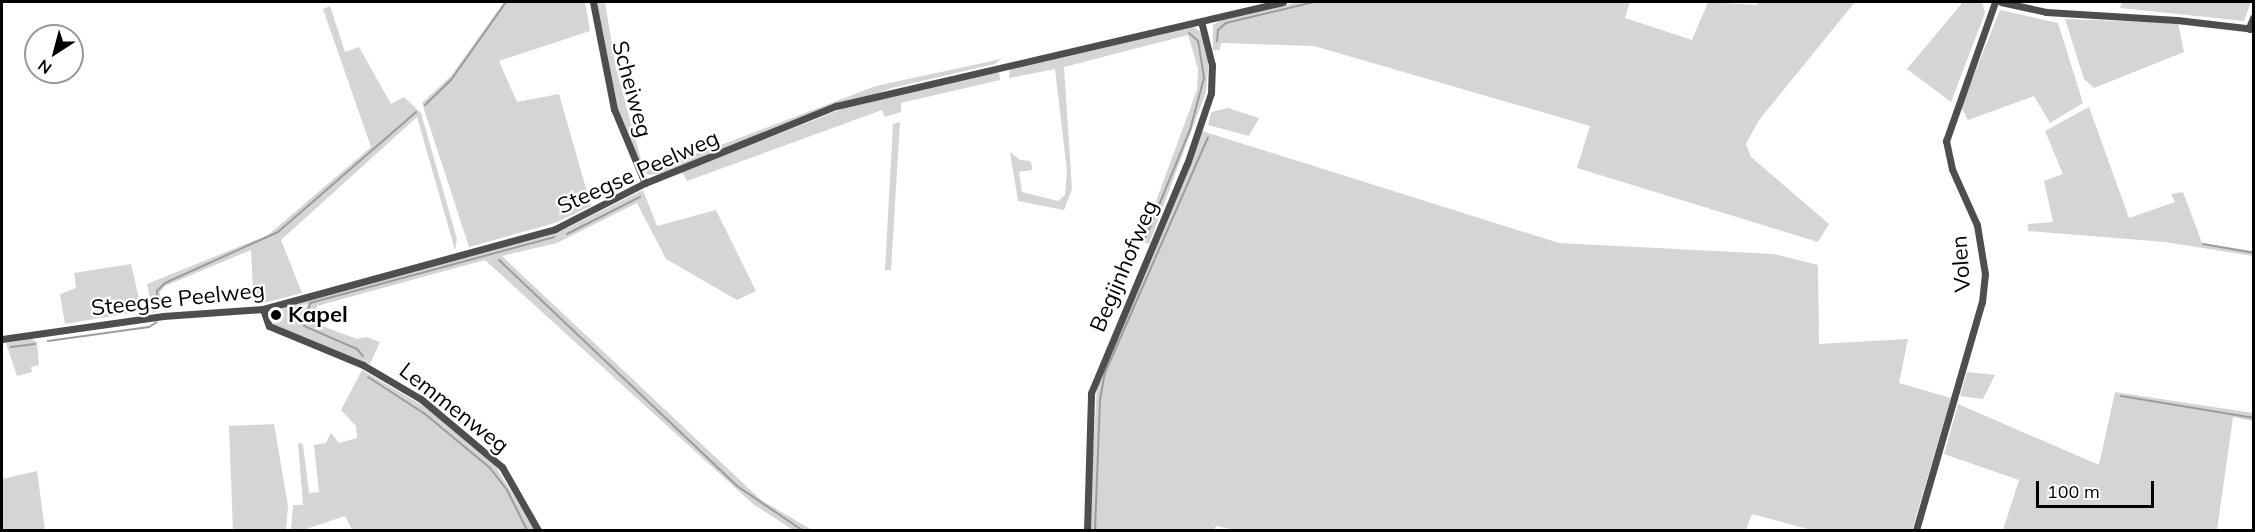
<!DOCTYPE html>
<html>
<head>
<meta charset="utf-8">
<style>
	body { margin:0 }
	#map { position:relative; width:2255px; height:532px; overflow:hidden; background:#fff; font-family:Mulish,sans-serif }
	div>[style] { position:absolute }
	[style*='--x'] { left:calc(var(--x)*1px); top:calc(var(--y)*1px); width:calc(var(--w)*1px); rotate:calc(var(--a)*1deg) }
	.green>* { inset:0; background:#d5d5d5 }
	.stream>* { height:2px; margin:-1px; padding:0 1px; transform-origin:1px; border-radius:1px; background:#9c9c9c }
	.minor>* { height:7px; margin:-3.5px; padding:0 3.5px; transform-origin:3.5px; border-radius:3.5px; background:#4e4e4e }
	.tertiary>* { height:9px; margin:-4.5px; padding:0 4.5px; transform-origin:4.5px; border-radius:4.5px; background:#4e4e4e }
	.dots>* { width:16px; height:16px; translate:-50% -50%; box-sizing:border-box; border:3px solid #fff; border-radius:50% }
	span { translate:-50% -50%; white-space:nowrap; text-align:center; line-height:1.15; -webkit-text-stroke:4.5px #fff; paint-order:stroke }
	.street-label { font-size:22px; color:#000 }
	.poi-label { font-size:22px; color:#000; font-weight:700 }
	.left { translate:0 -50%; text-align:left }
	.frame { position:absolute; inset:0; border:3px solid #000; pointer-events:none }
	.north { position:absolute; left:24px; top:24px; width:60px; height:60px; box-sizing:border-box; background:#fff; border:2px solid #999; border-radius:50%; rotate:216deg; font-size:16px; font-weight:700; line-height:24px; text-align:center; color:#000 }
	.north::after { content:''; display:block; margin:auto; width:21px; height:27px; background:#000; clip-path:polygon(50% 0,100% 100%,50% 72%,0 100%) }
	.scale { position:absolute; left:2036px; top:481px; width:118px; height:27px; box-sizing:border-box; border:3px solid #000; border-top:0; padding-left:8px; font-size:18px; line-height:21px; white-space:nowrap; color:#000; -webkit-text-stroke:4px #fff; paint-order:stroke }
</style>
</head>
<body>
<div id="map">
	<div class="green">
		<i style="clip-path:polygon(504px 2px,585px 2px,590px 31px,499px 61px,517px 102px,559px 94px,591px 206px,555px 223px,469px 247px,422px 103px,451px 76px)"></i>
		<i style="clip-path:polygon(597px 2px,605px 2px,616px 69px,641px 159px,651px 166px,705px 151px,876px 86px,1001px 59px,995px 64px,892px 88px,664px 173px,649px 175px,641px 169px,620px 120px)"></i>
		<i style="clip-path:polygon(1299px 2px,1630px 2px,1625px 18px,1692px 40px,1708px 2px,1757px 5px,1758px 2px,1855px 2px,1759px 120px,1746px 144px,1751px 157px,1829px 224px,1818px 242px,1577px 168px,1590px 126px,1314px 46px,1221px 43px,1220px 50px,1213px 50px,1213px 25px,1223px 19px)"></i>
		<i style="clip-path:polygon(1963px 2px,1982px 2px,1985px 13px,1951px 102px,1907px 69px)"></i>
		<i style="clip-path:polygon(2122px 2px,2251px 2px,2244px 21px,2120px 8px)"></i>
		<i style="clip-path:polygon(330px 6px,345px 52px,359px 47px,391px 104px,404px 97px,421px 113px,457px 239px,455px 250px,417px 117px,281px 240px,302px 293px,260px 304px,253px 291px,251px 250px,165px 286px,160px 292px,159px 310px,153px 313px,147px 284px,268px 235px,371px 147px,323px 9px)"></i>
		<i style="clip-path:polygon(2000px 10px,2058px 23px,2083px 103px,2050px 123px,2034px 96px,1968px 120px,1961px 107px)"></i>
		<i style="clip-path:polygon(2065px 19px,2178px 23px,2184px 52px,2094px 88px,2084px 79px)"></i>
		<i style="clip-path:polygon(1190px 25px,1200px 31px,1209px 57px,1206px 92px,1149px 244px,1141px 242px,1197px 90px,1198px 69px,1188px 35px,1064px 67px,1072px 189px,1064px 210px,1018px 201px,1010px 152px,1020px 160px,1030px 161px,1032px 166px,1032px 170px,1019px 172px,1022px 192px,1058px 201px,1065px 195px,1067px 171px,1055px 69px,1009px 78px,1010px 67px)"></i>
		<i style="clip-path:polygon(999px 71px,1000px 80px,901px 103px,901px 112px,885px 117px,882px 110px,687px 181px,682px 172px,862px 101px)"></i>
		<i style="clip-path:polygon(2089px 107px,2129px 218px,2175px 202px,2171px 194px,2183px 192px,2202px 243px,2253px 251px,2253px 256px,2165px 242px,2028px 231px,2028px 224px,2053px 222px,2044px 181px,2063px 174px,2045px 131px)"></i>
		<i style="clip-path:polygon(1228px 108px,1259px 118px,1249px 136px,1208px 125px,1211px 112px)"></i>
		<i style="clip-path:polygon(900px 122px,891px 270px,885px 270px,893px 124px)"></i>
		<i style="clip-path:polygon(1202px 131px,1559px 243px,1774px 254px,1818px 265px,1819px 344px,1908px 339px,1899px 383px,1951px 398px,1912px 530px,1812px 530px,1752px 514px,1746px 530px,1236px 530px,1216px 526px,1214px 530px,1089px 530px,1097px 384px)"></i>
		<i style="clip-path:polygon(643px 190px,657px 226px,716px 210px,756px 291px,737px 300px,666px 259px,637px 203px,557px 243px,502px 256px,761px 500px,812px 530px,793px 530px,753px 504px,485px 260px,317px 306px,314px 323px,357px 339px,366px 337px,380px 342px,370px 364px,301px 337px,273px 324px,270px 318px,282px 307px,569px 227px)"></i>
		<i style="clip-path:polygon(131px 264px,142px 311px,65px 324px,60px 294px,76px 288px,74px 273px)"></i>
		<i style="clip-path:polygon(32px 339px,37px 342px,39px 365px,31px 367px,32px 372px,17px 376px,6px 343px)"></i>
		<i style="clip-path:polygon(362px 370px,425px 407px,491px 459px,535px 530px,352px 530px,345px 516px,303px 530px,291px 530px,293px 505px,303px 505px,298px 443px,303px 444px,309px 493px,319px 492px,314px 445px,326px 443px,331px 433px,339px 443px,357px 438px,356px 426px,341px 410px)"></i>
		<i style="clip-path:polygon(1967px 372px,1995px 375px,1983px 399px,1960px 396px)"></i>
		<i style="clip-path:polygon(2115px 392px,2253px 413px,2253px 421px,2233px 417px,2217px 530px,2003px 530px,2019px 480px,1944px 454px,1958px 404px,2099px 465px)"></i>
		<i style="clip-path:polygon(274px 424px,288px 506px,286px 530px,233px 530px,229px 426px)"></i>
		<i style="clip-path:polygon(37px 471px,45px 530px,2px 530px,2px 479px)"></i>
	</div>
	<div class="stream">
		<i style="--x:1217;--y:41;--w:11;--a:-85"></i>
		<i style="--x:1218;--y:30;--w:11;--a:-41"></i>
		<i style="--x:1226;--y:23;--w:90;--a:-13.4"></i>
		<i style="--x:425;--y:105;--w:36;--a:-44"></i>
		<i style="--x:451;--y:80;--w:95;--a:-54.8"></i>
		<i style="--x:567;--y:234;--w:82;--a:-26.9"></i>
		<i style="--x:1145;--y:239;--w:118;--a:-67.6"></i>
		<i style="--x:1190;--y:130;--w:54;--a:-74.9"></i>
		<i style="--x:1204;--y:78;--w:37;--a:-99"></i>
		<i style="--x:1198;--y:41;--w:12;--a:-138"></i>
		<i style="--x:2203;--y:244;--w:52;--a:10"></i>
		<i style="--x:499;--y:260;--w:328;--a:43.5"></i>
		<i style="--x:737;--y:486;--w:78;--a:34.1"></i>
		<i style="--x:156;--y:310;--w:19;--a:-87"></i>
		<i style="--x:157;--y:291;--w:11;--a:-45"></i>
		<i style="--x:165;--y:283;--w:124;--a:-24.3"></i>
		<i style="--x:278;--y:232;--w:183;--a:-41"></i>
		<i style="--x:48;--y:341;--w:102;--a:-7.9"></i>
		<i style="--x:149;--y:327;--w:9;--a:-32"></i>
		<i style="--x:11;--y:347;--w:24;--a:-7"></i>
		<i style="--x:363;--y:356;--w:9;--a:-131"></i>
		<i style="--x:357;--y:349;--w:58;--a:-156.5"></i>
		<i style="--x:304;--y:326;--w:24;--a:-75"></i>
		<i style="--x:310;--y:303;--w:253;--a:-15.1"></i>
		<i style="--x:368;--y:377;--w:68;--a:33"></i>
		<i style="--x:425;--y:414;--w:85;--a:39.7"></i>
		<i style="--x:490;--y:468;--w:28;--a:52"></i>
		<i style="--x:507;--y:490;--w:45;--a:63.4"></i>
		<i style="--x:2121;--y:396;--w:135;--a:9.4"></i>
		<i style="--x:1095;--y:530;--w:130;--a:-87.8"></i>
		<i style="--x:1100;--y:400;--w:27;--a:-80"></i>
		<i style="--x:1105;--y:373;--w:257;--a:-66.4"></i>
	</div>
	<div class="minor">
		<i style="--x:593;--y:2;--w:109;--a:78.9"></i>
		<i style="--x:614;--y:109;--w:80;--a:67.3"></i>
		<i style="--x:2001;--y:2;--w:46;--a:12.5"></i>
		<i style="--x:2046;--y:12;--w:131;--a:3.5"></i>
		<i style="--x:2177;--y:20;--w:78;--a:6.7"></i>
		<i style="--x:263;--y:309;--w:18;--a:71"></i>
		<i style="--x:269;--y:326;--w:102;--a:22.5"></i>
		<i style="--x:363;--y:365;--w:67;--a:30.4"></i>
		<i style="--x:421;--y:399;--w:106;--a:40"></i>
		<i style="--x:502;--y:467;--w:73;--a:60.3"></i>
		<i style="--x:2;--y:339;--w:163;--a:-8.1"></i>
		<i style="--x:163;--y:316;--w:100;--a:-4"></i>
		<i style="--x:263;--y:309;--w:303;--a:-15.3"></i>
		<i style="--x:555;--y:229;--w:101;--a:-27.1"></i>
		<i style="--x:645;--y:183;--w:206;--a:-22"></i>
		<i style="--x:836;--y:106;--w:459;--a:-13.1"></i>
		<i style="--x:1087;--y:530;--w:137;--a:-88.3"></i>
		<i style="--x:1091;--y:393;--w:248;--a:-67.3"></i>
		<i style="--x:1187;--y:164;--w:75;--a:-71.3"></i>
		<i style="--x:1211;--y:93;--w:28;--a:-88"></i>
		<i style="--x:1212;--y:65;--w:45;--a:-104"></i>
		<i style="--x:1916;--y:530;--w:237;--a:-73.9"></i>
		<i style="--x:1982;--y:302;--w:28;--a:-84"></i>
		<i style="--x:1985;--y:274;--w:50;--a:-99.3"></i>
		<i style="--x:1977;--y:225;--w:61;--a:-114.1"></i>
		<i style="--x:1952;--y:169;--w:29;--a:-102"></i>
		<i style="--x:1946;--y:141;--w:147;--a:-70.6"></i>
	</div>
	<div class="tertiary">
		<i style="--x:2250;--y:28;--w:11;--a:-68"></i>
	</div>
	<div class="dots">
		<i style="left:276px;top:315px;background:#000"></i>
	</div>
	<div class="street-label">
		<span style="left:632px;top:89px;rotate:75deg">Scheiweg</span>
		<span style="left:638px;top:172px;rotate:-24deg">Steegse Peelweg</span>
		<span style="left:1961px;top:264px;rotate:-94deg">Volen</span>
		<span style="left:1124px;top:266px;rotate:-67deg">Begijnhofweg</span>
		<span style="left:178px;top:299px;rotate:-6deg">Steegse Peelweg</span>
		<span style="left:454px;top:408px;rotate:38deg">Lemmenweg</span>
	</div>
	<div class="poi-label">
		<span class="left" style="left:288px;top:315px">Kapel</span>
	</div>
	<div class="frame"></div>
	<div class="north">N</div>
	<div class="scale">100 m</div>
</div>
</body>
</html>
